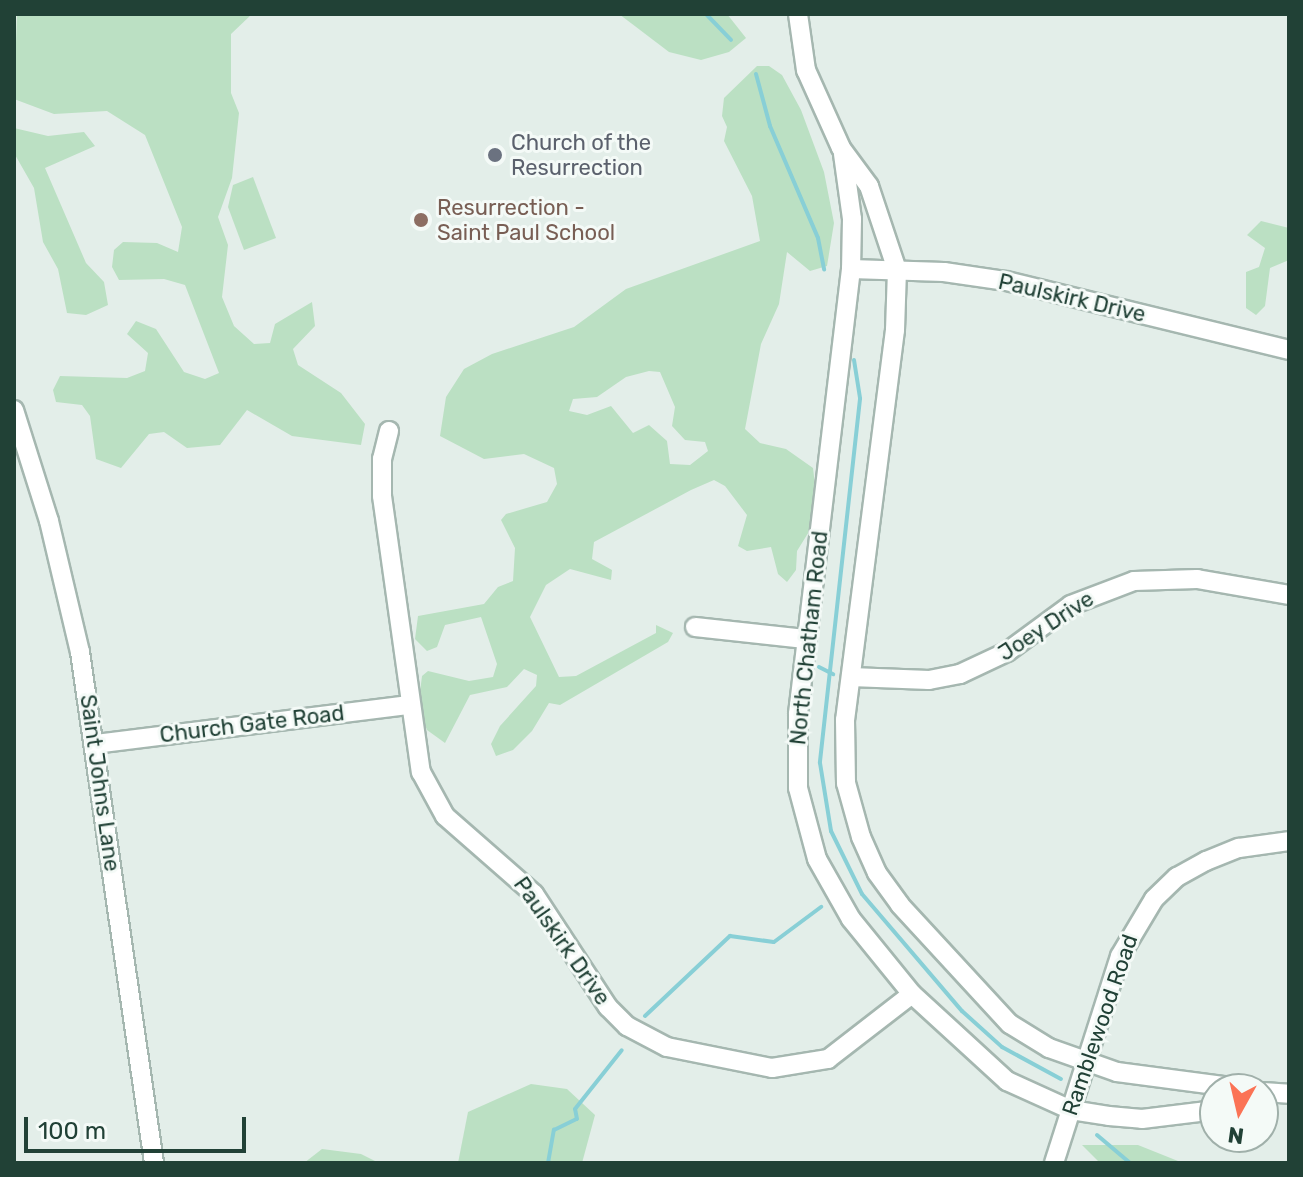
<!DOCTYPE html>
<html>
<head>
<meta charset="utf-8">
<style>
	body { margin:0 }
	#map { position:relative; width:1303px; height:1177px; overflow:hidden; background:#e3eee9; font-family:Rubik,sans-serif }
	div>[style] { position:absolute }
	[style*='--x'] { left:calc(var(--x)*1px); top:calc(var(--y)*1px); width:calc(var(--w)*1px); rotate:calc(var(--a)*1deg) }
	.green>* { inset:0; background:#bbe0c3 }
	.stream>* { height:4px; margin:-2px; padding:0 2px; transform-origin:2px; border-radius:2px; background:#88cfd6 }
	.roads { filter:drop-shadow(2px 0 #a5b7b0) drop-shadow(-2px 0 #a5b7b0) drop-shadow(0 2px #a5b7b0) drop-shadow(0 -2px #a5b7b0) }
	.minor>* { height:18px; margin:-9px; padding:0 9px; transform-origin:9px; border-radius:9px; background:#fff }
	.dots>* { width:22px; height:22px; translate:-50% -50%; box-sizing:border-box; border:4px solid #f4faf7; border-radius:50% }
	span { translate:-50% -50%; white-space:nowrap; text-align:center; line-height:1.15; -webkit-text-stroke:6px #f4faf7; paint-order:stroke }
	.worship-label { font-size:22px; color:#5b616d }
	.left { translate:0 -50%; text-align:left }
	.education-label { font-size:22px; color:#785e54 }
	.street-label { font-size:22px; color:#214136 }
	.frame { position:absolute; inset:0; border:16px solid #214136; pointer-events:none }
	.north { position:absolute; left:1199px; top:1073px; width:80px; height:80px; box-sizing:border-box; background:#f4faf7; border:2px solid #a0b0aa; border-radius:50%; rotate:188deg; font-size:22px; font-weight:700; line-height:32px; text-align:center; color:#214136 }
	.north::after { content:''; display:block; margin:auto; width:28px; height:36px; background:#fb7355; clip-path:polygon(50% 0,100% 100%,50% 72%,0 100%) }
	.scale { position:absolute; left:24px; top:1117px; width:222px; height:36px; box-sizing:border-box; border:4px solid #214136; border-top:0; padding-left:10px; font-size:24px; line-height:28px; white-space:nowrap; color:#214136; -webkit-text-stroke:6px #f4faf7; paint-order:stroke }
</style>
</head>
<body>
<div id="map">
	<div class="green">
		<i style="clip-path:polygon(17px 14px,252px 14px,231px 34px,231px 93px,239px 113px,232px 178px,218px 217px,228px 245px,222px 297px,234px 326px,254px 344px,270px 343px,275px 324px,312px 302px,315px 326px,293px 349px,298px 365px,341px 393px,365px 424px,361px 445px,292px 436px,247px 410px,220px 445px,187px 448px,164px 432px,149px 434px,121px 468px,96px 459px,90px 416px,82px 405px,56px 402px,53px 390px,60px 376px,127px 378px,145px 371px,148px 353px,127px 334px,136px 321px,156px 329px,184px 372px,205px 379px,219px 373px,185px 285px,164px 279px,119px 280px,112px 267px,114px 250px,123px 242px,157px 243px,178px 252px,182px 227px,145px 135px,107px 111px,54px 114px,14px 99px)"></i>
		<i style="clip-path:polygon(619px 14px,727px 14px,746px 38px,729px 52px,701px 60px,669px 52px)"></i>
		<i style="clip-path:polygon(evenodd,757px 66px,769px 66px,782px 75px,801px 110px,824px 172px,834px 223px,827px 266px,810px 271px,787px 252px,779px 304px,761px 344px,745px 429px,760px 443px,786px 449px,813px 468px,817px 501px,810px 530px,797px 551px,796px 570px,787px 582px,778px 574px,771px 547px,747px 551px,738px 546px,747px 515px,725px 486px,714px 480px,691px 490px,594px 542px,592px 559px,612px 570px,611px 580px,570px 569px,546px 585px,530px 617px,559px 677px,576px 676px,656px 633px,656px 625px,673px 633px,668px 642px,560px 705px,549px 703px,532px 731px,513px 750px,496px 756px,491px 744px,500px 726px,536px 686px,537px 675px,524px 669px,507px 687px,470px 695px,445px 743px,427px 730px,418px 708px,422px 676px,428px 671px,469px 681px,493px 677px,497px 664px,481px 617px,445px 625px,437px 647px,427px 651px,415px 639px,418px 616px,484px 604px,498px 587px,513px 581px,515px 548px,501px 520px,506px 514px,547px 502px,557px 484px,554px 468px,524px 454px,484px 459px,440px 436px,446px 397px,464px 369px,492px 354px,574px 327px,626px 289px,760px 241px,752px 196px,724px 141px,727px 127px,722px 116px,724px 98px,757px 66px,649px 371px,660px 372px,675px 407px,672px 426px,685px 440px,705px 442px,708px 451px,690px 465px,670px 464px,667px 441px,649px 425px,633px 433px,611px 406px,587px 415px,569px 411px,573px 399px,597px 397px,626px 377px,649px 371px)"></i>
		<i style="clip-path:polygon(14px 128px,48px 136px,84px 132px,95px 146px,45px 168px,86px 263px,104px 282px,108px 305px,86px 315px,67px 313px,58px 269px,43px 242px,34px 188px,14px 153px)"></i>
		<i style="clip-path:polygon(253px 177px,276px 238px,244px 250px,228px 207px,233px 185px)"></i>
		<i style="clip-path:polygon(1261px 221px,1289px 228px,1289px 260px,1270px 268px,1265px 306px,1256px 315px,1246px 308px,1246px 272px,1259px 267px,1265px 248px,1247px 235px)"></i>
		<i style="clip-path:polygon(531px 1084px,567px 1089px,595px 1115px,582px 1163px,458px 1163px,468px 1112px)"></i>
		<i style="clip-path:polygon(1082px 1145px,1138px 1145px,1183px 1163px,1100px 1163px)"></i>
		<i style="clip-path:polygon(322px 1149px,361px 1154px,379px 1163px,304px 1163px)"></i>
	</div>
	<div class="stream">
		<i style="--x:706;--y:14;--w:36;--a:46"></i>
		<i style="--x:756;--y:74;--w:54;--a:74.9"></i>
		<i style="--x:770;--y:126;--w:122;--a:66.8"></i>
		<i style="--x:818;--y:238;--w:32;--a:79"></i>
		<i style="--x:854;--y:360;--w:39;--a:81"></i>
		<i style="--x:860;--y:399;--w:366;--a:96.3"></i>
		<i style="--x:820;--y:763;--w:69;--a:80.8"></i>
		<i style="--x:831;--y:831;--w:70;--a:63.8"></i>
		<i style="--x:862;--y:894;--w:154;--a:49.5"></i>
		<i style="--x:962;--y:1011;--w:54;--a:42"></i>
		<i style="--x:1002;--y:1047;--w:67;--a:28.5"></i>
		<i style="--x:819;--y:667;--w:16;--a:27"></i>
		<i style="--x:645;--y:1016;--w:117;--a:-43.3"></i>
		<i style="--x:730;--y:936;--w:44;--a:7.8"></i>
		<i style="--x:774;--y:942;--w:59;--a:-36.7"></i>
		<i style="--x:1097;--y:1135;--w:43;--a:40.3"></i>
		<i style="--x:548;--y:1163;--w:34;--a:-80"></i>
		<i style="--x:554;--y:1130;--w:25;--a:-26"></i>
		<i style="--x:577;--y:1119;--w:10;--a:-101"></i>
		<i style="--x:575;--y:1109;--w:75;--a:-51.5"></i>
	</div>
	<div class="roads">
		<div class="minor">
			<i style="--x:798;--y:14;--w:57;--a:81.9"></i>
			<i style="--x:806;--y:70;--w:85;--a:65.8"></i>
			<i style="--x:841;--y:148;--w:47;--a:53.6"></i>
			<i style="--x:869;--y:186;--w:89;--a:71.6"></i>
			<i style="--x:897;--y:270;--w:60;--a:91.9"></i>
			<i style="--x:895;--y:330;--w:393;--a:97.3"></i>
			<i style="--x:845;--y:720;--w:63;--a:89.1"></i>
			<i style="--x:846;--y:783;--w:56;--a:74.5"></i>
			<i style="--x:861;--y:837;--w:39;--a:66"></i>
			<i style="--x:877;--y:873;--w:39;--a:54"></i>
			<i style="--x:900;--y:905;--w:162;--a:47.3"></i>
			<i style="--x:1010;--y:1024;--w:46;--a:31.6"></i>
			<i style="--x:1049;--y:1048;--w:72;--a:19.4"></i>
			<i style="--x:1117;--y:1072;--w:130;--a:7.5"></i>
			<i style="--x:843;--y:154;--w:66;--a:82.1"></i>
			<i style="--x:852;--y:219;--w:50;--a:91.1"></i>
			<i style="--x:851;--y:269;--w:448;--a:96.8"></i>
			<i style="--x:798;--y:714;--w:74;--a:90"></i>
			<i style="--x:798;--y:788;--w:73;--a:75"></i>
			<i style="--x:817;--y:859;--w:69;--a:60.5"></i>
			<i style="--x:851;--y:919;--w:97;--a:50.9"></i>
			<i style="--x:912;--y:994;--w:129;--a:42.5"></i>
			<i style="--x:1007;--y:1081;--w:70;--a:24.4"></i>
			<i style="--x:1071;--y:1110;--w:38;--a:9"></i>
			<i style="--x:1109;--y:1116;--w:33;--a:5"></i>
			<i style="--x:1142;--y:1119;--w:74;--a:-7"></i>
			<i style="--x:851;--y:269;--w:93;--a:1.8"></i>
			<i style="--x:944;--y:272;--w:63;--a:8.3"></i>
			<i style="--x:1006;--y:281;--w:291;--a:13.7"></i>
			<i style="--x:14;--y:410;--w:116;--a:72.5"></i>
			<i style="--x:49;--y:521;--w:135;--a:76.7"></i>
			<i style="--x:80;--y:652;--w:516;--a:81.76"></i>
			<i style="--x:389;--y:431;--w:29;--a:104"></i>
			<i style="--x:382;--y:459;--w:37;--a:90"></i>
			<i style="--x:382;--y:496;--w:279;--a:82"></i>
			<i style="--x:421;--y:772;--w:50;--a:61.4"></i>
			<i style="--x:445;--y:816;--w:118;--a:41.2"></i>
			<i style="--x:534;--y:894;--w:135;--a:56.8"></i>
			<i style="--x:608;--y:1007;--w:27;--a:45"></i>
			<i style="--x:627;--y:1026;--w:45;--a:27.7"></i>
			<i style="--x:667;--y:1047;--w:107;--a:11.3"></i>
			<i style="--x:772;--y:1068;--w:57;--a:-9.1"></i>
			<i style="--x:828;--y:1059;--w:106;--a:-37.7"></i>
			<i style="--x:695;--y:627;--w:111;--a:6.2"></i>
			<i style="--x:851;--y:677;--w:78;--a:2.2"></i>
			<i style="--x:929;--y:680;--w:32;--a:-11"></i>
			<i style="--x:960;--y:674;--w:52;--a:-25.1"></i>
			<i style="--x:1007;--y:652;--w:79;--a:-36.3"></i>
			<i style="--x:1071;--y:605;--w:67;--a:-20.9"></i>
			<i style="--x:1134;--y:581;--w:63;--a:-1.8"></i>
			<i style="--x:1197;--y:579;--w:93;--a:9.9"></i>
			<i style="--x:95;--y:744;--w:316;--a:-7.1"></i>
			<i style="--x:1263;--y:1092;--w:26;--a:4"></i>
			<i style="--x:1054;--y:1163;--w:217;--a:-72.3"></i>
			<i style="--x:1120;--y:956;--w:66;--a:-59.2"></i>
			<i style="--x:1154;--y:899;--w:32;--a:-44"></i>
			<i style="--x:1177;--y:877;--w:33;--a:-29"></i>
			<i style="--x:1206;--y:861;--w:35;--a:-22"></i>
			<i style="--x:1239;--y:848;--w:50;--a:-8"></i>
		</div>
	</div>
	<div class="dots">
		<i style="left:495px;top:155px;background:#6b7280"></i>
		<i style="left:421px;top:220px;background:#8d6e63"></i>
	</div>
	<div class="worship-label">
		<span class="left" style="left:511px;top:155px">Church of the<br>Resurrection</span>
	</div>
	<div class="education-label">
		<span class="left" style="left:437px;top:220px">Resurrection -<br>Saint Paul School</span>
	</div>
	<div class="street-label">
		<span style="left:1072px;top:298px;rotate:13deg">Paulskirk Drive</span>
		<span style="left:1046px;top:626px;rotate:-33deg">Joey Drive</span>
		<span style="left:809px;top:638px;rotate:-84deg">North Chatham Road</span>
		<span style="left:252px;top:724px;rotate:-7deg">Church Gate Road</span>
		<span style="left:100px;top:783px;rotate:82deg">Saint Johns Lane</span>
		<span style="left:562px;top:941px;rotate:55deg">Paulskirk Drive</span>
		<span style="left:1100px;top:1025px;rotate:-71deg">Ramblewood Road</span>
	</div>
	<div class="frame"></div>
	<div class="north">N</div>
	<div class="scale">100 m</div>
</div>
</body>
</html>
